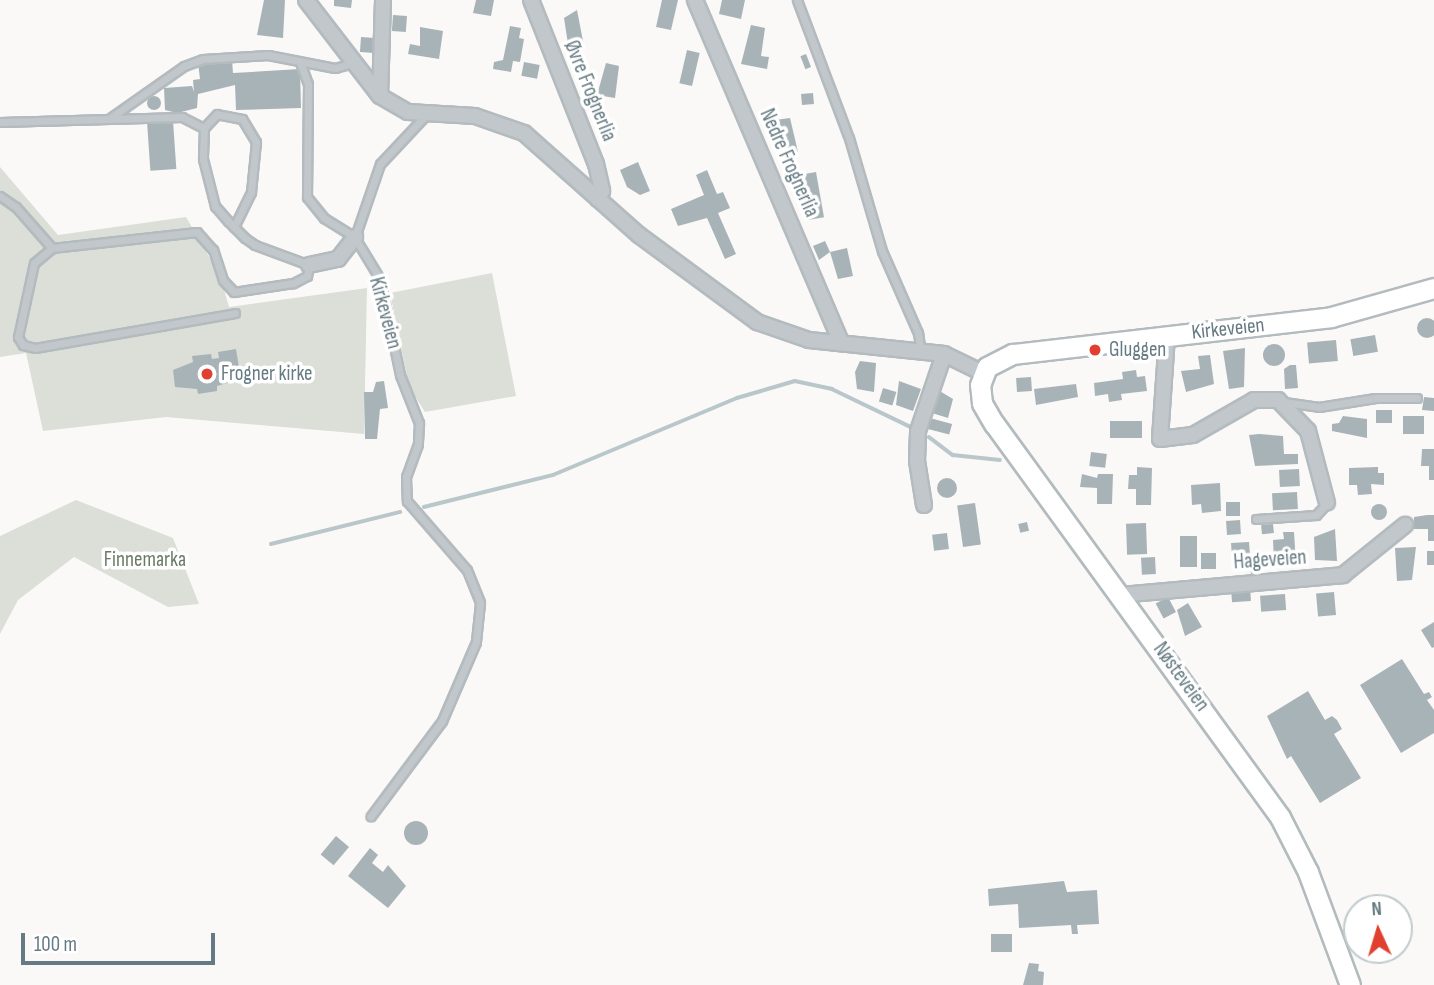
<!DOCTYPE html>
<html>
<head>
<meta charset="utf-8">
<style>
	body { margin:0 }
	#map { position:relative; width:1434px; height:985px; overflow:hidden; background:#faf9f8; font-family:"Sofia Sans Condensed",sans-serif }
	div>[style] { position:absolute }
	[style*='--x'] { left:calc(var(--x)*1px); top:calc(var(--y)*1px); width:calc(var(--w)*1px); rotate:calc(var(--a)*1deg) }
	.green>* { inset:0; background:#dbdfd7 }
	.stream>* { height:3.5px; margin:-1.75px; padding:0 1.75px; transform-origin:1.75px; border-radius:1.75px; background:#b9c7ca }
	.building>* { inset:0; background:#a8b3b7; transform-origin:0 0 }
	.round { border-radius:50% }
	.roads { filter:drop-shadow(2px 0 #b3bbbe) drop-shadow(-2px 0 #b3bbbe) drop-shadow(0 2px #b3bbbe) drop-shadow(0 -2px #b3bbbe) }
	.service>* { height:7px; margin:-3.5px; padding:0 3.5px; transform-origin:3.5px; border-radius:3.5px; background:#c1c7ca }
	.minor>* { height:14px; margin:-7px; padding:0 7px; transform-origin:7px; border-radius:7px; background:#c1c7ca }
	.secondary>* { height:19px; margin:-9.5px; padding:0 9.5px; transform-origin:9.5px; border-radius:9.5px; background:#fff }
	.dots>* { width:19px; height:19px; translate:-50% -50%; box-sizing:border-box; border:4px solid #fff; border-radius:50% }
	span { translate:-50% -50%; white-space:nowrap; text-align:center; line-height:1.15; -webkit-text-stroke:7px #fff; paint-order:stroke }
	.street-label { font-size:21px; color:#657a82 }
	.poi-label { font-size:21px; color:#657a82 }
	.left { translate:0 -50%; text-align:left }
	.park-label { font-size:21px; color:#6b7a64 }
	.north { position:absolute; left:1343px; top:894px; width:70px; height:70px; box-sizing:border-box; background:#fff; border:2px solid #c1cacd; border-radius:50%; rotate:356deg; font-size:19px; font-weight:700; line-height:28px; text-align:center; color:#657a82 }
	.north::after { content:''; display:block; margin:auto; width:24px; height:32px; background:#e14031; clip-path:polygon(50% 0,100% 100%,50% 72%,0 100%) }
	.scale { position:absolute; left:21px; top:933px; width:194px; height:32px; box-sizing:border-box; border:4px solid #657a82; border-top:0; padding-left:9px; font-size:21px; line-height:24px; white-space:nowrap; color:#657a82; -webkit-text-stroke:5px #fff; paint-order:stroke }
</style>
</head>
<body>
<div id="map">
	<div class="green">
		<i style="clip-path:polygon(0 167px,58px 235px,186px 217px,220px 276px,229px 307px,367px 288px,364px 434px,166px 417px,43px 431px,26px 353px,0 357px)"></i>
		<i style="clip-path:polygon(492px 273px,516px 396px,425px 412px,409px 387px,390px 293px)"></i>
		<i style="clip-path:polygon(76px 500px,173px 538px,199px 604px,168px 607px,74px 557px,18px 600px,0 634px,0 536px)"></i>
	</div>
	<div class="stream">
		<i style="--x:929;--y:437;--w:30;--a:37"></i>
		<i style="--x:953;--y:455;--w:47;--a:6.1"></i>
		<i style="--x:424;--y:507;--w:133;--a:-13.9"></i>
		<i style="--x:553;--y:475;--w:199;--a:-22.7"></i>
		<i style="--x:737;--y:398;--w:60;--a:-16.3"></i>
		<i style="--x:795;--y:381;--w:38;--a:12"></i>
		<i style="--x:832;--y:389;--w:88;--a:25.7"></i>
		<i style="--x:271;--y:544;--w:133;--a:-13.9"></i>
	</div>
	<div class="building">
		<i style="clip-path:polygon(264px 0,285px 0,283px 38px,257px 35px)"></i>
		<i style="clip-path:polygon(334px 0,352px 0,351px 8px,334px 6px)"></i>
		<i style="clip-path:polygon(476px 0,494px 0,491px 16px,473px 13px)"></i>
		<i style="clip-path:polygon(662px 0,678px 0,671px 30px,656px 27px)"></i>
		<i style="clip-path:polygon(722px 0,745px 0,741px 19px,719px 14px)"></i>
		<i style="clip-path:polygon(577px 10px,583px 41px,568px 44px,564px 18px)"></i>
		<i style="left:393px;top:15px;width:14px;height:16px;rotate:4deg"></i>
		<i style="clip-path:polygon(751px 25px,765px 28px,761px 56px,769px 57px,767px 69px,741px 64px)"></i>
		<i style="clip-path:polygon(510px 26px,521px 28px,519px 38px,524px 39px,520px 62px,513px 61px,511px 72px,493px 69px,494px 62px,503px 60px)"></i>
		<i style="clip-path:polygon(420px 27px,443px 31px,439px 59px,408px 54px,410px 44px,420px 46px)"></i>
		<i style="left:361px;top:37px;width:14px;height:15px;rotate:4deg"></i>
		<i style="left:687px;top:50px;width:13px;height:34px;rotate:13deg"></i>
		<i style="left:806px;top:54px;width:14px;height:6px;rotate:69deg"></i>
		<i style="clip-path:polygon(232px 60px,233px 73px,300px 69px,301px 108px,236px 110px,235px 85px,198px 94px,197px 108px,177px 113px,165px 110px,164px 88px,192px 86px,194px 92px,193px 80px,200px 79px,198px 63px)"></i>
		<i style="left:524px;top:62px;width:16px;height:14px;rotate:11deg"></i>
		<i style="clip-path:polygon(606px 63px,619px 66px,615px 98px,597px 95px)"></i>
		<i style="left:813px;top:93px;width:11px;height:12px;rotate:85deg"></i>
		<i class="round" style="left:147px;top:96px;width:14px;height:14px"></i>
		<i style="clip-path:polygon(790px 118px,798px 152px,781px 155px,775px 120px)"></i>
		<i style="left:173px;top:121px;width:48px;height:26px;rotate:86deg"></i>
		<i style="clip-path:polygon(638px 162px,650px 191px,640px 195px,627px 187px,620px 170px)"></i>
		<i style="clip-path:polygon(707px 170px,717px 194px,723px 192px,730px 208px,718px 213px,736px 254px,725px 259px,707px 218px,678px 226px,671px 209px,704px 195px,696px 175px)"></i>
		<i style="left:816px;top:172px;width:46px;height:16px;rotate:80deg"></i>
		<i style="clip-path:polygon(825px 241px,830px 252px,819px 260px,813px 246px)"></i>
		<i style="clip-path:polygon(847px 248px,853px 276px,838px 279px,830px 252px)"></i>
		<i class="round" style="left:1417px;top:318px;width:20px;height:20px"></i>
		<i style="left:1375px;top:335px;width:17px;height:25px;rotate:80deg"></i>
		<i style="left:1336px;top:340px;width:21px;height:29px;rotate:85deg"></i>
		<i class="round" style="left:1263px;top:344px;width:22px;height:22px"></i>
		<i style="clip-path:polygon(1245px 348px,1244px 387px,1229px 389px,1223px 351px)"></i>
		<i style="clip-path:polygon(236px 349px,241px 379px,217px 386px,217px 391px,198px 394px,197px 389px,175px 387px,173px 370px,193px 362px,192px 356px,211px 354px,212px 359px,219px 358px,218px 352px)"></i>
		<i style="clip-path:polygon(1210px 355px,1214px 384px,1186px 392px,1181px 371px,1200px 369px,1198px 356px)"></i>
		<i style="clip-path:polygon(860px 361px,876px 363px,874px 392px,857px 389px,855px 372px)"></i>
		<i style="clip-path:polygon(1290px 365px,1296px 365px,1298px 388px,1285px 389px,1284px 369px)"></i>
		<i style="clip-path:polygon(1136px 370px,1137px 377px,1145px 376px,1147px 391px,1121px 394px,1122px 400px,1109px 402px,1108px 394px,1095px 396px,1094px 383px,1123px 379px,1122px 372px)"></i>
		<i style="left:1031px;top:377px;width:14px;height:15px;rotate:86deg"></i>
		<i style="clip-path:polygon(384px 381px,388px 408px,380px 409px,377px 439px,365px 439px,364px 392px,373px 392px,376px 382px)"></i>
		<i style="clip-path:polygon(899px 381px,921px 389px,913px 411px,896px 405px)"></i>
		<i style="clip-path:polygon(1076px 384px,1078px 397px,1036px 405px,1034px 389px)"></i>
		<i style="left:883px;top:388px;width:14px;height:14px;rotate:17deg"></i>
		<i style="clip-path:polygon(938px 390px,953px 399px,948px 418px,932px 413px)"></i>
		<i style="clip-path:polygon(1424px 397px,1434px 398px,1434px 411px,1422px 410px)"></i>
		<i style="left:1376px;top:410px;width:16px;height:13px"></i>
		<i style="clip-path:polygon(1343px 416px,1367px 419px,1367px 438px,1332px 431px,1332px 424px,1339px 423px)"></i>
		<i style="left:1403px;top:416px;width:21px;height:18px"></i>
		<i style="left:926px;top:417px;width:27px;height:11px;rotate:15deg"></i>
		<i style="left:1142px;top:421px;width:17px;height:32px;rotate:90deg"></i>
		<i style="clip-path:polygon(1259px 434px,1283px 436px,1284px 454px,1298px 454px,1298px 464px,1255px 466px,1249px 435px)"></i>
		<i style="clip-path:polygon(1422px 449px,1434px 449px,1434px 480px,1429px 480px,1429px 466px,1421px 466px)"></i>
		<i style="left:1091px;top:452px;width:16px;height:14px;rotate:7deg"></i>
		<i style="clip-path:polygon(1137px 467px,1152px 468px,1151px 505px,1136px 505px,1136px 489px,1128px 489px,1129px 475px,1137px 475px)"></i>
		<i style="clip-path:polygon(1378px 467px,1378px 473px,1384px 473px,1384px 485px,1371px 484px,1372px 494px,1358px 495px,1357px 485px,1349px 485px,1349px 468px)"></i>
		<i style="left:1299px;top:469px;width:17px;height:20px;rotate:87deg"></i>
		<i style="clip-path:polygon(1082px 474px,1097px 478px,1098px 474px,1113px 474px,1112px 504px,1097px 504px,1097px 488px,1080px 487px)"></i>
		<i class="round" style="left:937px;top:478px;width:20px;height:20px"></i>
		<i style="clip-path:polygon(1220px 483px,1221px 511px,1202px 513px,1201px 504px,1192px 505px,1191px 485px)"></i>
		<i style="left:1297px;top:492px;width:17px;height:25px;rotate:87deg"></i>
		<i style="left:1240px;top:502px;width:14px;height:14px;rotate:90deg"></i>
		<i style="left:975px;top:503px;width:42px;height:18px;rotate:82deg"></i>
		<i class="round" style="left:1371px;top:504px;width:16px;height:16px"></i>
		<i style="clip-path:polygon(1427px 515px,1434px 515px,1434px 541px,1428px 541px,1428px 529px,1414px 529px,1414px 517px)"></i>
		<i style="left:1240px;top:520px;width:14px;height:14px;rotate:86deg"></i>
		<i style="left:1027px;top:522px;width:9px;height:9px;rotate:77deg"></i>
		<i style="left:1146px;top:523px;width:31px;height:20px;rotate:88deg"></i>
		<i style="left:1273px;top:524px;width:9px;height:12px;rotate:84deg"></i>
		<i style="clip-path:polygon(1335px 529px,1337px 561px,1315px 560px,1314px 537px)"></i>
		<i style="clip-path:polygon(1283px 532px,1294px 532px,1296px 563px,1274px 563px,1273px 540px,1284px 539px)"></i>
		<i style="left:947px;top:533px;width:16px;height:15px;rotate:83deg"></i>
		<i style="left:1180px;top:536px;width:17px;height:31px"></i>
		<i style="clip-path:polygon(1249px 542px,1251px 568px,1256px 568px,1256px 574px,1251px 574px,1250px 569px,1233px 570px,1231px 543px)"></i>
		<i style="clip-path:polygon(1416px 547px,1412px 580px,1397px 581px,1395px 548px)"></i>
		<i style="left:1427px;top:551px;width:7px;height:14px"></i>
		<i style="left:1201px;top:553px;width:15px;height:16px"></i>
		<i style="left:1155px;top:557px;width:17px;height:14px;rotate:87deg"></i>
		<i style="left:1250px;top:587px;width:14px;height:19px;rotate:86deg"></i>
		<i style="left:1334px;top:592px;width:23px;height:18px;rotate:85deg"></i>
		<i style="left:1285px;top:594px;width:16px;height:25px;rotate:86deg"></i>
		<i style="left:1168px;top:597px;width:17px;height:14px;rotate:62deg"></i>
		<i style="clip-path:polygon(1188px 603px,1202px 627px,1185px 636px,1177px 610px)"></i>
		<i style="clip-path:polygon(1434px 622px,1434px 647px,1432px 648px,1421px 630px)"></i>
		<i style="clip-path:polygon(1402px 659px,1424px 694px,1429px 692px,1432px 697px,1427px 700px,1434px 710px,1434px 733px,1401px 753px,1360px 685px)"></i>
		<i style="clip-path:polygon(1308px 691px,1325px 720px,1332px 716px,1337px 720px,1342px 729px,1334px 734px,1361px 778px,1320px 803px,1291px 756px,1287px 759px,1267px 716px)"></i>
		<i class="round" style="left:404px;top:821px;width:24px;height:24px"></i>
		<i style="left:336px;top:836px;width:17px;height:24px;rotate:40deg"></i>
		<i style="clip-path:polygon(370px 848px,378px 855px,372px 863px,383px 872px,388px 865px,406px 886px,388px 908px,348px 876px)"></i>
		<i style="clip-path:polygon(1064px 881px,1067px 892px,1097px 890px,1099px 924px,1077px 925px,1078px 934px,1072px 934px,1071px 925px,1019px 928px,1018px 904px,989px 906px,988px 889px)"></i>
		<i style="left:991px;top:934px;width:21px;height:18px"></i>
		<i style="clip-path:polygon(1029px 963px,1039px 964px,1038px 971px,1044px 972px,1043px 985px,1023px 985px)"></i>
	</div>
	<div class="roads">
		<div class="service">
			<i style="--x:797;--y:0;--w:147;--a:69.4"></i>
			<i style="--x:849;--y:138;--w:118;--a:73.7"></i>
			<i style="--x:882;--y:251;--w:90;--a:66.3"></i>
			<i style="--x:918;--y:333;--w:19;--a:81"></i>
			<i style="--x:300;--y:62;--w:23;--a:70"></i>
			<i style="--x:308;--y:84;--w:113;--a:90.5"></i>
			<i style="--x:307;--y:197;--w:27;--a:51"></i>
			<i style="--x:324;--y:218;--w:36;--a:32"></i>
			<i style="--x:110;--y:118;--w:90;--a:-35.1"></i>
			<i style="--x:184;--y:66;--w:20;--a:-20"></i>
			<i style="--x:203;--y:59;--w:65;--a:-3.5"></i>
			<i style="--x:268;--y:55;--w:68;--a:11"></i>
			<i style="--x:335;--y:68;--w:18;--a:-16"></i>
			<i style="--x:0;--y:122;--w:182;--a:-1.6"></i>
			<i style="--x:182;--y:117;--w:25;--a:27"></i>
			<i style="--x:0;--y:196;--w:19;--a:35"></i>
			<i style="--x:16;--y:207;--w:55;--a:48.7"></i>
			<i style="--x:234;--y:227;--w:39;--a:-64"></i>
			<i style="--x:251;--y:192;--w:50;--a:-84.3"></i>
			<i style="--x:256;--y:142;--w:27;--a:-121"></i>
			<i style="--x:242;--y:119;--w:25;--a:-169"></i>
			<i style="--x:217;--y:114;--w:19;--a:133"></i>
			<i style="--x:204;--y:128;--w:31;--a:92"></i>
			<i style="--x:203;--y:159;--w:49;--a:75.7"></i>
			<i style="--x:215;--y:206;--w:20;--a:49"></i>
			<i style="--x:228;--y:221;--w:24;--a:45"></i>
			<i style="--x:245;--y:238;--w:12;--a:35"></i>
			<i style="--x:255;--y:245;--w:58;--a:20.3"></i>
			<i style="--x:309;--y:265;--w:11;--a:100"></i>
			<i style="--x:307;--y:276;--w:16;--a:153"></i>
			<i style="--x:293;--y:283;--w:60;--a:171.3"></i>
			<i style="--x:234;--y:292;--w:16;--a:-133"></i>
			<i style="--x:223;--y:280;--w:32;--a:-108"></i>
			<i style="--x:213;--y:250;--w:24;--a:-132"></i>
			<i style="--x:197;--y:232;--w:146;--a:173.7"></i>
			<i style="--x:52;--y:248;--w:23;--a:140"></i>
			<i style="--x:34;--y:263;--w:76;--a:102.2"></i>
			<i style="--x:18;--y:337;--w:9;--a:58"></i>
			<i style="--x:23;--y:345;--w:12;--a:14"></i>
			<i style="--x:35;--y:348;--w:203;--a:-9.9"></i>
			<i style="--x:355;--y:237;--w:77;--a:-71.1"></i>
			<i style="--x:380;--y:164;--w:67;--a:-46.8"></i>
			<i style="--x:355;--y:238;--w:48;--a:58.6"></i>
			<i style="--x:380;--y:279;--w:98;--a:78.2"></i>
			<i style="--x:400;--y:375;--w:52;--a:68.4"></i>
			<i style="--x:419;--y:423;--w:21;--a:93"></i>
			<i style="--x:418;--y:444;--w:35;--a:110"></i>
			<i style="--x:406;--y:477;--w:24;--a:88"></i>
			<i style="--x:407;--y:501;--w:91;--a:49"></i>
			<i style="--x:467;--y:570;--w:35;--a:68"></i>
			<i style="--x:480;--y:603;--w:39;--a:96"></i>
			<i style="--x:476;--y:642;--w:86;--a:113.3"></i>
			<i style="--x:442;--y:721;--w:119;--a:126.8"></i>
			<i style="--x:1284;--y:402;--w:35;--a:8"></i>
			<i style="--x:1319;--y:407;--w:57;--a:-9.1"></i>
			<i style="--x:1375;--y:398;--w:42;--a:0"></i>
			<i style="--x:1256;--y:519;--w:60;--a:-3.8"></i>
			<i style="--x:1316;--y:515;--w:16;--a:-47"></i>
		</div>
		<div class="minor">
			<i style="--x:306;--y:0;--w:121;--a:52.4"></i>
			<i style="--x:380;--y:96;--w:32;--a:30"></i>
			<i style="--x:408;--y:112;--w:67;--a:3.4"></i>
			<i style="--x:475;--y:116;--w:52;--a:19.1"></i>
			<i style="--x:524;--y:133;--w:154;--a:41.6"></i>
			<i style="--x:639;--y:235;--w:147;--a:36.4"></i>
			<i style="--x:757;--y:322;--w:55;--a:19.1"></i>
			<i style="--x:809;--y:340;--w:136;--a:5.9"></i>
			<i style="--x:944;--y:354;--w:43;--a:26"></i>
			<i style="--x:531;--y:0;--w:176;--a:68.4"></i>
			<i style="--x:596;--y:164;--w:28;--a:77"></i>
			<i style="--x:602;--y:191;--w:9;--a:117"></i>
			<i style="--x:695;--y:0;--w:373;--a:66.9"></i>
			<i style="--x:380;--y:96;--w:96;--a:-88.2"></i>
			<i style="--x:309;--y:265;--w:30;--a:-12"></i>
			<i style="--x:338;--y:259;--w:28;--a:-52"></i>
			<i style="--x:1167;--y:336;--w:103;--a:93.9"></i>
			<i style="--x:1160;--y:439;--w:33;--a:-7"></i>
			<i style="--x:1193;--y:435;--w:70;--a:-29.8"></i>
			<i style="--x:1254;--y:400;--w:24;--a:0"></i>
			<i style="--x:1278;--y:400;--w:43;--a:45.9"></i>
			<i style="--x:1308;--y:431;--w:74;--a:75.2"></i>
			<i style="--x:924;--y:505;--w:45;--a:-99"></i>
			<i style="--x:917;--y:461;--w:30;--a:-88"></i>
			<i style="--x:918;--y:431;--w:81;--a:-71.3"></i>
			<i style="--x:1120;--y:595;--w:224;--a:-5.1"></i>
			<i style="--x:1343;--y:575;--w:80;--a:-38.9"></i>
		</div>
		<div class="secondary">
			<i style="--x:1350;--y:985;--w:121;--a:-110.4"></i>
			<i style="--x:1308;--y:872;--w:62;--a:-117"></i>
			<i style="--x:1280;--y:817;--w:486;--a:-126"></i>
			<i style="--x:994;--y:424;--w:24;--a:-120"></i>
			<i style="--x:982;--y:403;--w:18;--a:-96"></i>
			<i style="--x:980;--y:385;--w:19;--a:-69"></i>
			<i style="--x:987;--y:367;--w:29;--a:-27"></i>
			<i style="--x:1013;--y:354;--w:320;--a:-6.6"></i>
			<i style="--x:1331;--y:317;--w:107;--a:-15.7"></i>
		</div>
	</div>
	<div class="dots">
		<i style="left:1095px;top:350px;background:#e14031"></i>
		<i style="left:207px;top:374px;background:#e14031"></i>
	</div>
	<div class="street-label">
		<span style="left:590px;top:91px;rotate:68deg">Øvre Frognerlia</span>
		<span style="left:789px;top:163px;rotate:66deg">Nedre Frognerlia</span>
		<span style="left:385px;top:313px;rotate:75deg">Kirkeveien</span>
		<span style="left:1228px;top:329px;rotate:-6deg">Kirkeveien</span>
		<span style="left:1270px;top:560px;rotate:-4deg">Hageveien</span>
		<span style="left:1181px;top:677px;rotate:54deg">Nøsteveien</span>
	</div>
	<div class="poi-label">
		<span class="left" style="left:1109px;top:350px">Gluggen</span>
		<span class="left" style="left:221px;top:374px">Frogner kirke</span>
	</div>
	<div class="park-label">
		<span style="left:145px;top:560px">Finnemarka</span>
	</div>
	<div class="north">N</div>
	<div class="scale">100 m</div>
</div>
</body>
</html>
